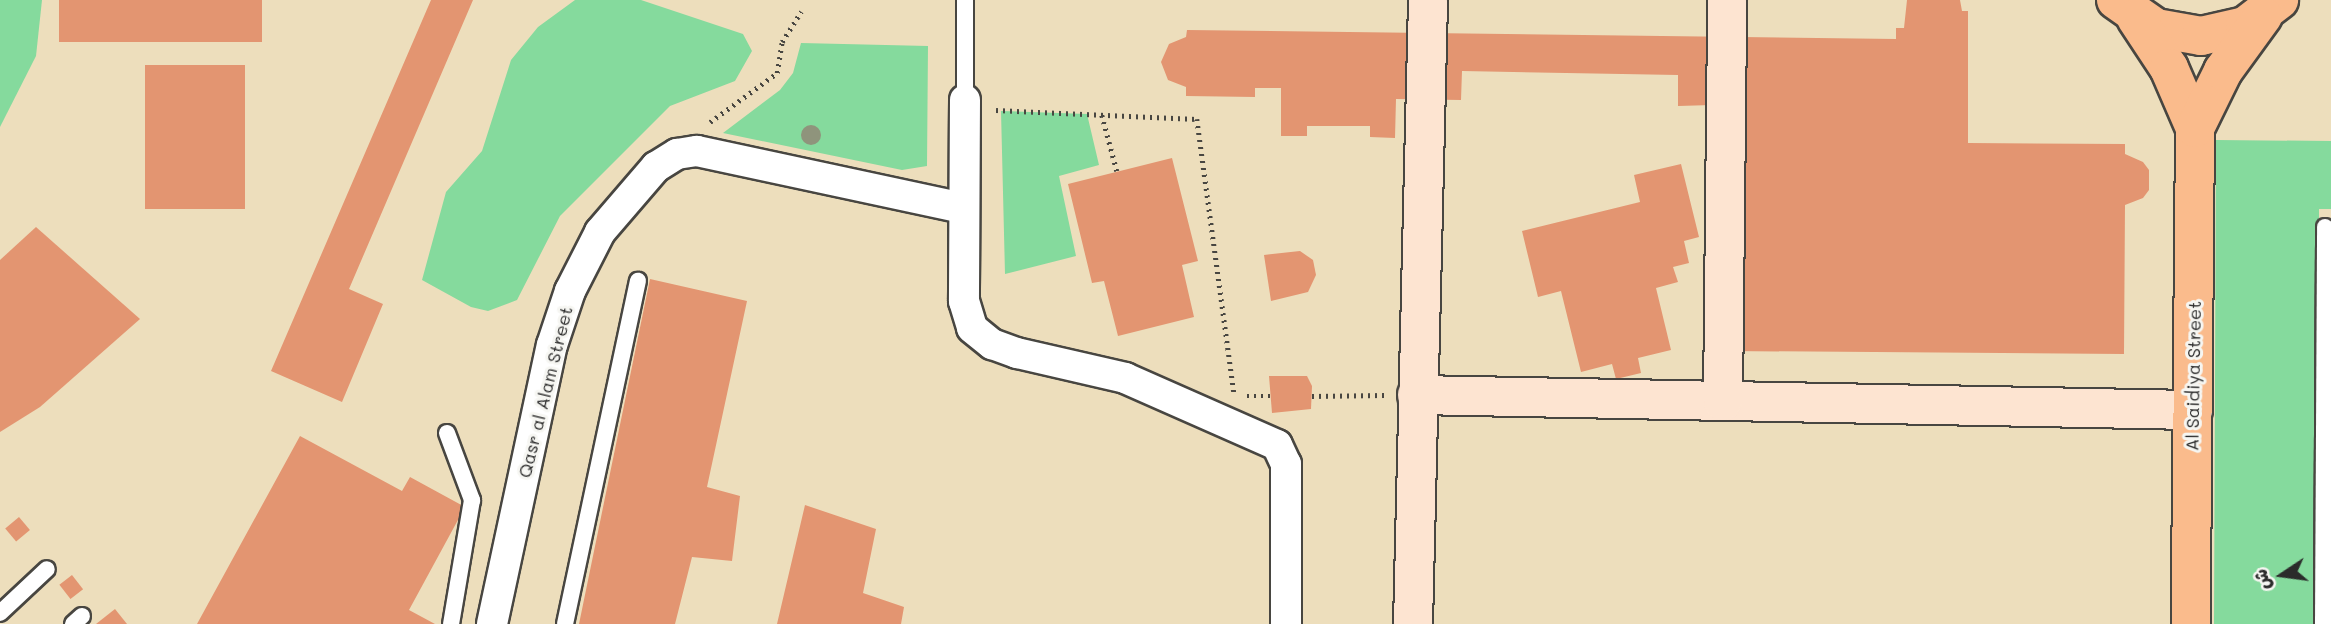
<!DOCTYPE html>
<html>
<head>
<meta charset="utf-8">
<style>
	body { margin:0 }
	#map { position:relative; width:2331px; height:624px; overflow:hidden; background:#eddebc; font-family:Mali,"Playpen Sans Arabic",sans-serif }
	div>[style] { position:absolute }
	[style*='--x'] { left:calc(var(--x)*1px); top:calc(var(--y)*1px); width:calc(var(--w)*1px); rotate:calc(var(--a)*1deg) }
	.green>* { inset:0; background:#85da9d }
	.building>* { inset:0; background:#e39571; transform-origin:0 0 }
	.path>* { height:4.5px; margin-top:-2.25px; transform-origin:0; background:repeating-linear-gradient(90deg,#484641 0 2px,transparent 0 7px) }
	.roads { filter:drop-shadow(2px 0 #484641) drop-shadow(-2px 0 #484641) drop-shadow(0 2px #484641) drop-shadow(0 -2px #484641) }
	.lane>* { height:16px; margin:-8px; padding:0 8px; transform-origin:8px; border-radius:8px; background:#fff }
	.street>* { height:30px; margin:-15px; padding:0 15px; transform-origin:15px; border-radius:15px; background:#fff }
	.secondary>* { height:38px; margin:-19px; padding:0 19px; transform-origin:19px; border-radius:19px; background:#fde4d1 }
	.primary>* { height:38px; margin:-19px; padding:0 19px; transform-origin:19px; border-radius:19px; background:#fabb8c }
	.trees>* { width:20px; height:20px; margin:-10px; border-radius:50%; background:#8f947c }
	span { translate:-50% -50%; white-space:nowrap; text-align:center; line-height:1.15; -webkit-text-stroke:6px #f6f6f2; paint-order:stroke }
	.street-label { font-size:18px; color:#2b2b2b }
	.north { position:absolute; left:2247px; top:540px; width:70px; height:70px; -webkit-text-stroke:5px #f6f6f2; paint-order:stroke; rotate:257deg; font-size:19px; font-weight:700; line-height:28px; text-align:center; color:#2b2b2b }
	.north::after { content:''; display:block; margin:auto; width:24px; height:32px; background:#2b2b2b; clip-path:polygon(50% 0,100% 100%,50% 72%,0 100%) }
</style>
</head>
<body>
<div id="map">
	<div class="green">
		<i style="clip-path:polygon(0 0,42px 0,36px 56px,0 127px)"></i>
		<i style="clip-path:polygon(575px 0,641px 0,743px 34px,752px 51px,735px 81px,670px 106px,560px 216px,517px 300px,488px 311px,471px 307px,422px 280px,446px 192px,482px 151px,511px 60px,538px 27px)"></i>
		<i style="clip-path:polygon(801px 43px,928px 46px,927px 166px,902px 170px,723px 133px,780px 90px,793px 73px)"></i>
		<i style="clip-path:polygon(1001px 111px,1087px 114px,1099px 165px,1059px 176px,1076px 256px,1005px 274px)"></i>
		<i style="clip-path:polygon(2216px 140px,2331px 141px,2331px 209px,2319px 209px,2318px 624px,2214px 624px)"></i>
	</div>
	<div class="building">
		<i style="left:59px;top:0;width:203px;height:42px"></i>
		<i style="clip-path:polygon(431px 0,473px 0,349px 289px,383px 304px,342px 402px,271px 371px)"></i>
		<i style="clip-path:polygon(1907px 0,1960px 0,1962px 11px,1968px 11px,1968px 143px,2125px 144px,2125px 154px,2143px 162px,2149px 170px,2149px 190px,2143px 198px,2125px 205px,2124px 354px,1729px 351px,1712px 105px,1678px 106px,1678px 75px,1462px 71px,1461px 100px,1396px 99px,1395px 138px,1370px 137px,1370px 126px,1307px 126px,1307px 136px,1281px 136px,1281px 88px,1255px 88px,1255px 97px,1186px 96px,1186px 87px,1168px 80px,1161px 62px,1169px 44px,1186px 37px,1187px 30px,1896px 39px,1896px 28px,1904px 28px)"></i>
		<i style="left:145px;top:65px;width:100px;height:144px"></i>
		<i style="clip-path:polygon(1172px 158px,1198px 261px,1182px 265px,1194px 317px,1118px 336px,1104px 281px,1092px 283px,1068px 184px)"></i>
		<i style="clip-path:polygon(1681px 164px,1699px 237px,1684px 241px,1689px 263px,1673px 267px,1678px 282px,1656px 288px,1671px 350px,1638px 358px,1641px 373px,1616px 379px,1612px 364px,1581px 372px,1561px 291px,1538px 297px,1522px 231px,1640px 202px,1634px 175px)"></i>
		<i style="clip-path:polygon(36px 227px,140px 319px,40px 407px,0 432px,0 260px)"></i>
		<i style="clip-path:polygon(1300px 251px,1313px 260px,1316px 275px,1308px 292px,1271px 301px,1264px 255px)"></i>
		<i style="clip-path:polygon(650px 279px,747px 301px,707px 487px,740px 496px,732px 561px,692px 557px,675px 624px,579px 624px)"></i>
		<i style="clip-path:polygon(1269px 376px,1307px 376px,1312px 386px,1311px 409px,1272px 413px)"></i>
		<i style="clip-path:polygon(300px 436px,402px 491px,410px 477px,465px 507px,409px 610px,435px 624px,197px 624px)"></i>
		<i style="clip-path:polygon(805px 505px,876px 529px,863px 593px,904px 607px,901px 624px,777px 624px)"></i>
		<i style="left:19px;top:517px;width:17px;height:18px;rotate:50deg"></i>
		<i style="left:72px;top:575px;width:18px;height:16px;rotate:52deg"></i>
		<i style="clip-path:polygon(115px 609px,127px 624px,96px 624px)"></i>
	</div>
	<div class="path">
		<i style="--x:996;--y:110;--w:201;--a:2.6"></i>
		<i style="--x:1197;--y:119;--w:277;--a:82.3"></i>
		<i style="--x:1102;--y:115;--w:58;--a:75"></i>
		<i style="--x:710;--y:122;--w:83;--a:-36.2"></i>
		<i style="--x:777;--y:73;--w:31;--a:-81"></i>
		<i style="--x:782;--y:42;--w:36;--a:-58"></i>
		<i style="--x:1247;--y:396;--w:24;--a:0"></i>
		<i style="--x:1312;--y:396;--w:73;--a:-0.8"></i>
	</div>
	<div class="roads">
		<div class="lane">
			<i style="--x:965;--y:100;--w:100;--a:-90"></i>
			<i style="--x:447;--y:433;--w:72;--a:69.5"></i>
			<i style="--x:472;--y:500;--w:126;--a:99.6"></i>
			<i style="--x:0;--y:613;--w:64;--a:-43.1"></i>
			<i style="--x:73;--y:624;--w:12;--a:-42"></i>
			<i style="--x:565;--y:624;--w:351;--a:-78"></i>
			<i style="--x:2323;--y:624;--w:397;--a:-89.7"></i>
		</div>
		<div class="street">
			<i style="--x:965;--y:100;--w:201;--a:90.3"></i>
			<i style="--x:964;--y:301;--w:28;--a:73"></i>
			<i style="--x:972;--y:328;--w:26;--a:39"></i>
			<i style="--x:992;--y:344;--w:27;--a:20"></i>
			<i style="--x:1017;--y:353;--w:111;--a:13"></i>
			<i style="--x:1125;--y:378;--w:166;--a:23.8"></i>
			<i style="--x:1277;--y:445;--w:21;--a:65"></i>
			<i style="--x:1286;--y:464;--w:160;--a:90"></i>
			<i style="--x:492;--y:624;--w:285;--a:-77.9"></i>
			<i style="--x:552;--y:345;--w:57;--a:-71.6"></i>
			<i style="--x:570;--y:291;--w:66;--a:-63"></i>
			<i style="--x:600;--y:232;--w:86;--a:-49.3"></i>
			<i style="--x:656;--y:167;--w:25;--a:-32"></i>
			<i style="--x:677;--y:154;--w:20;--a:-9"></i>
			<i style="--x:697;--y:151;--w:273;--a:12.1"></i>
		</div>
		<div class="secondary">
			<i style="--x:1417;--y:395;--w:776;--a:1.11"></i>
			<i style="--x:1723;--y:401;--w:401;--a:-89.4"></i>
			<i style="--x:1413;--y:624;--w:624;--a:-88.62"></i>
		</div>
		<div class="primary">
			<i style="--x:2116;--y:0;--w:49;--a:35"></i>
			<i style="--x:2156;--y:28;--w:46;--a:10.1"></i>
			<i style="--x:2201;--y:36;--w:45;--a:-12.8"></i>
			<i style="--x:2245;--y:26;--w:43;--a:-37.4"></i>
			<i style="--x:2136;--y:18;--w:60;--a:56.6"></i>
			<i style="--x:2169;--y:68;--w:65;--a:66.6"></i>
			<i style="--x:2195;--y:128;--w:496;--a:90.5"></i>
			<i style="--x:2195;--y:128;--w:64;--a:-63.8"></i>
			<i style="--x:2223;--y:71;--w:68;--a:-54"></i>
		</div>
	</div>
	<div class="trees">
		<i style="left:811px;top:135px"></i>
	</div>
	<div class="street-label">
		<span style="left:2193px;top:376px;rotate:-89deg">Al Saidiya Street</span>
		<span style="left:545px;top:392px;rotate:-76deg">Qasr al Alam Street</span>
	</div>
	<div class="north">ش</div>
</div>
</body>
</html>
